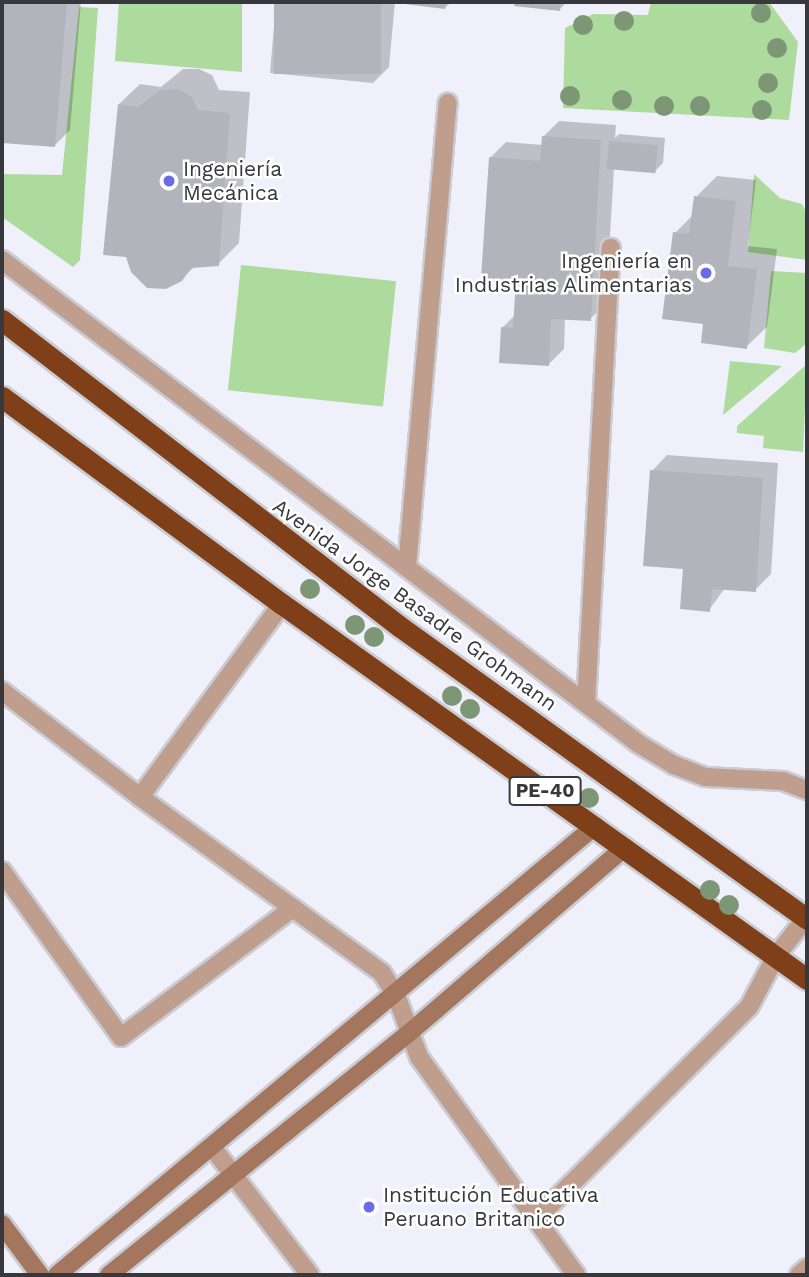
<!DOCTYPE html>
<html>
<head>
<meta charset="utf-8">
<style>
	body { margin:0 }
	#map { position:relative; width:809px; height:1277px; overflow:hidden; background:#eff0f9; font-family:"Work Sans",sans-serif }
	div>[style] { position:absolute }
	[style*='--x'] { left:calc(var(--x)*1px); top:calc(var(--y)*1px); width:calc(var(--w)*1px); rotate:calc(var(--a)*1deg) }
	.green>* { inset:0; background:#addb9d; transform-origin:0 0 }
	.shadow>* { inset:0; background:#0003 }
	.building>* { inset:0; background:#b3b3bc; transform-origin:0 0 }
	.roads { filter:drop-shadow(2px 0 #cacbd3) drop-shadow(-2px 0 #cacbd3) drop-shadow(0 2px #cacbd3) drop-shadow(0 -2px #cacbd3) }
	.lane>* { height:18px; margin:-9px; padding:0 9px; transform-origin:9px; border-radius:9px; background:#bf9e8e }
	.street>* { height:18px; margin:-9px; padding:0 9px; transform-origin:9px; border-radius:9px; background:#bf9e8e }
	.secondary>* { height:18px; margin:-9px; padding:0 9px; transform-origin:9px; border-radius:9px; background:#a5765e }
	.highway>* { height:21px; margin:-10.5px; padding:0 10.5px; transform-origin:10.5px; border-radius:10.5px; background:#7f4019 }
	.trees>* { width:20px; height:20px; margin:-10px; border-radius:50%; background:#7d9676 }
	.dots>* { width:19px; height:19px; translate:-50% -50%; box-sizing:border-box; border:4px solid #fefefe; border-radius:50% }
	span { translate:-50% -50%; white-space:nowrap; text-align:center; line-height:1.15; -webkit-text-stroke:5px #fefefe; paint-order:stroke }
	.shield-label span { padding:2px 5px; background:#fefefe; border:2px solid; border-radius:5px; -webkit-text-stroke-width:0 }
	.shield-label { font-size:19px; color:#38383c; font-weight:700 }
	.poi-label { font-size:21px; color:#38383c }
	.left { translate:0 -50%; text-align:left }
	.right { translate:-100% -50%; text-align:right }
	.street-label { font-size:21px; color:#38383c }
	.frame { position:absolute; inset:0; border:4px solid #38383c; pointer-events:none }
</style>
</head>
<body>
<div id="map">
	<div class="green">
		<i style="clip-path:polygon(119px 2px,242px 2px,242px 72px,115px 61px)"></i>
		<i style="clip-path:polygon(651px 2px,769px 2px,798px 42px,789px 120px,563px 108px,565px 28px,593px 14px,648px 15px)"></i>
		<i style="clip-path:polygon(79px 7px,98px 8px,80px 260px,73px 267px,2px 217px,2px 174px,62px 175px)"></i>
		<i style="clip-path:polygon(754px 174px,780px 198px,802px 204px,807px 214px,807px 260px,748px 252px)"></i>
		<i style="left:241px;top:265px;width:156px;height:126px;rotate:6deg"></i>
		<i style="clip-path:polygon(771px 271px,807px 273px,807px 343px,795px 353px,764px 348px)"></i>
		<i style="clip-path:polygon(730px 361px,782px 366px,723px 415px)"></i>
		<i style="clip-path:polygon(807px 364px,803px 452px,763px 448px,764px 436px,737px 433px,737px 426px)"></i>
	</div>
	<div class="shadow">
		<i style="clip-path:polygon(2px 2px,81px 2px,70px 130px,55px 145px,2px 141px)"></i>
		<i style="clip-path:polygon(276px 2px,451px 2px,445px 8px,395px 2px,389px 67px,373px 83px,270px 73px)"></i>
		<i style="clip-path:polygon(516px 2px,567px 2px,560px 9px)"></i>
		<i style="clip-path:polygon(183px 69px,199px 69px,212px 75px,219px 90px,250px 92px,239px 243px,218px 264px,196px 265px,181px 280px,119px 104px,140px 84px,161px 87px)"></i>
		<i style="clip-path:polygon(559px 121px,616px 125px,615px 138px,619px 134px,665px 138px,663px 163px,655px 171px,614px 168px,606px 304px,590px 319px,565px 318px,564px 349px,548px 365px,502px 328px,515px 315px,518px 279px,490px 158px,506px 142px,543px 145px,543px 137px)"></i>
		<i style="clip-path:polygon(717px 176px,756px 180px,748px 246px,777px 249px,767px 327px,746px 347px,705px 322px,675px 233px,693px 215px,696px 197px)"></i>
		<i style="clip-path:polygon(667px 455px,778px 463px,771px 574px,755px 590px,725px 588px,709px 610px,685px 567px,652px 471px)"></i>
	</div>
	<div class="building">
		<i style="clip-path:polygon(2px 2px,67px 2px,55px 147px,2px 143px)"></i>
		<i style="left:274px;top:2px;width:107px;height:72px"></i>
		<i style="clip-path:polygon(389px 2px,446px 2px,445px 9px)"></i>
		<i style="clip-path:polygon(515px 2px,561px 2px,560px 11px,514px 6px)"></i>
		<i style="clip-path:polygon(178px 89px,191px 96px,198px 110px,230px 113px,219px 266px,191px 268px,182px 281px,166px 289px,147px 288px,131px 272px,126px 257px,103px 255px,118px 104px,138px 107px,160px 90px)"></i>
		<i style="clip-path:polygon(542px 136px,601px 140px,591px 321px,551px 319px,549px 366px,499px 363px,501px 327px,513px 328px,516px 280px,481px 279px,489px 157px,540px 161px)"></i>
		<i style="left:609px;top:141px;width:49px;height:28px;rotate:5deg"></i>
		<i style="clip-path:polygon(694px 196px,736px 201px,728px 266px,757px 269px,747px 349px,701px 343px,703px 324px,662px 319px,673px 232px,689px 234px)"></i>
		<i style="clip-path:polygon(650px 470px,763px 478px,756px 592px,712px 589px,710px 612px,680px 609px,683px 569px,643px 566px)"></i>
	</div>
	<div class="roads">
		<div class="lane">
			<i style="--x:2;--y:260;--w:800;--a:37.23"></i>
			<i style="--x:639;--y:744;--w:41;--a:31"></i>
			<i style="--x:674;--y:765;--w:33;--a:21"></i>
			<i style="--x:705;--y:777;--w:78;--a:2.9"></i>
			<i style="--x:783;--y:781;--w:26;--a:21"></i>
			<i style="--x:407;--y:568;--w:467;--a:-85"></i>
			<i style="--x:586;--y:704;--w:457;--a:-86.9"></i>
		</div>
		<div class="street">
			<i style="--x:2;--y:691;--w:174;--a:37.5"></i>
			<i style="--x:140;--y:797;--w:299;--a:36"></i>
			<i style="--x:382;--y:973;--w:26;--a:58"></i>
			<i style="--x:396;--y:995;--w:66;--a:69.6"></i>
			<i style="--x:419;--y:1057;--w:269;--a:54.2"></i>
			<i style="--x:140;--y:797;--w:240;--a:-53.7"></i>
			<i style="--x:2;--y:871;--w:204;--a:54.4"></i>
			<i style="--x:121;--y:1037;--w:215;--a:-36.9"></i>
			<i style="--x:212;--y:1147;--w:161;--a:52.6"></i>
			<i style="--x:536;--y:1219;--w:301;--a:-44.9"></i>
			<i style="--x:749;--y:1007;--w:58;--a:-62.1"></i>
			<i style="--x:776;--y:956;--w:48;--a:-51.7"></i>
			<i style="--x:799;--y:1275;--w:11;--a:-41"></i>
		</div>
		<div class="secondary">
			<i style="--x:2;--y:1224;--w:64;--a:53.3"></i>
			<i style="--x:57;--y:1275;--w:701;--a:-39.85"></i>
			<i style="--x:109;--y:1275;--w:385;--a:-38.9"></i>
			<i style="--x:409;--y:1033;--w:285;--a:-40.7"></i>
		</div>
		<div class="highway">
			<i style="--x:2;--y:320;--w:501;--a:37.62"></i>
			<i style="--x:399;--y:626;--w:502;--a:35.68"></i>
			<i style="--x:2;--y:397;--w:348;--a:36.5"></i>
			<i style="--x:282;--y:604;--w:645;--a:35.54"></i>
		</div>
	</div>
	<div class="trees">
		<i style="left:761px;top:13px"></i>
		<i style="left:624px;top:21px"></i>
		<i style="left:583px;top:25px"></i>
		<i style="left:777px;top:48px"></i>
		<i style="left:768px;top:83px"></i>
		<i style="left:570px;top:96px"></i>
		<i style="left:622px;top:100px"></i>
		<i style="left:664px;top:106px"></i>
		<i style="left:700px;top:106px"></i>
		<i style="left:762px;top:110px"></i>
		<i style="left:310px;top:589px"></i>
		<i style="left:355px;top:625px"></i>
		<i style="left:374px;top:637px"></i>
		<i style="left:452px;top:696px"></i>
		<i style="left:470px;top:709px"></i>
		<i style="left:589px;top:798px"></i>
		<i style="left:710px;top:890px"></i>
		<i style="left:729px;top:905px"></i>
	</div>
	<div class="dots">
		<i style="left:169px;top:181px;background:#696ce5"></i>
		<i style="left:706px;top:273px;background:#696ce5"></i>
		<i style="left:369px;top:1207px;background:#696ce5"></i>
	</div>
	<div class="shield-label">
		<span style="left:545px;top:791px">PE-40</span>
	</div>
	<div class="poi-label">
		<span class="left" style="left:183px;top:181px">Ingeniería<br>Mecánica</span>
		<span class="right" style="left:692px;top:273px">Ingeniería en<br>Industrias Alimentarias</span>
		<span class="left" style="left:383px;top:1207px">Institución Educativa<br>Peruano Britanico</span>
	</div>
	<div class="street-label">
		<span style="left:415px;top:605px;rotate:36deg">Avenida Jorge Basadre Grohmann</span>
	</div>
	<div class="frame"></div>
</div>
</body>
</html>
